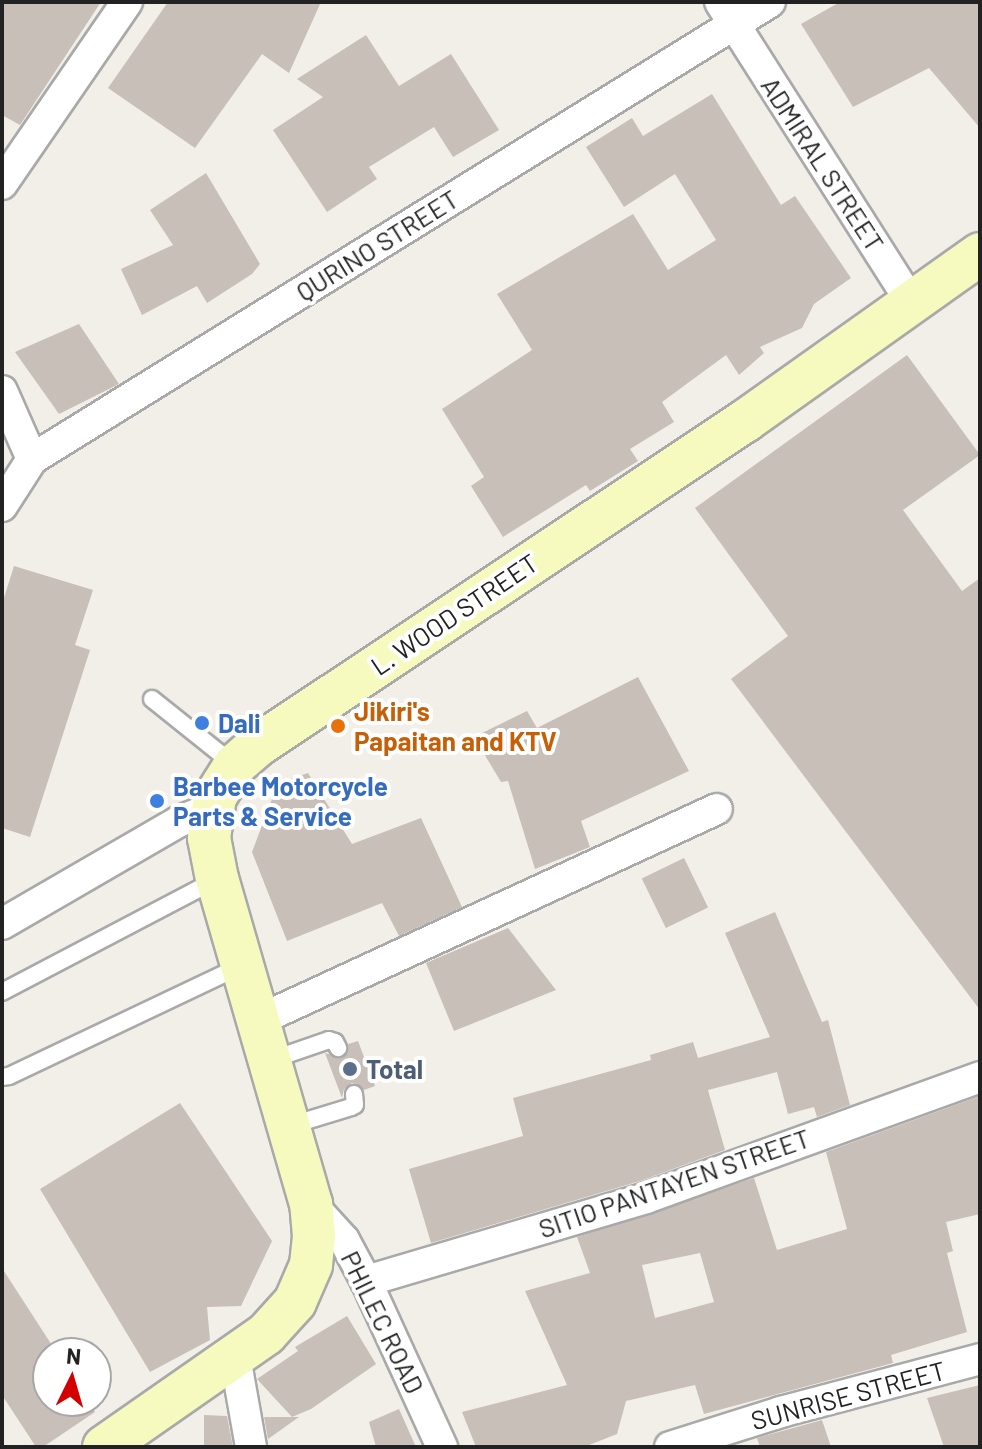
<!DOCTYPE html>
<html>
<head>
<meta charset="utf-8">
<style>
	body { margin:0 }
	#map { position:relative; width:982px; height:1449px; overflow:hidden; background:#f2efe9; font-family:Barlow,sans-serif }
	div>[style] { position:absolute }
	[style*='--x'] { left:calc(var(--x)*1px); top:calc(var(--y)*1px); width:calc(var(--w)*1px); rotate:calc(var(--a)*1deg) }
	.building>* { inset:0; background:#c7bfb8; transform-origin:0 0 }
	.roads { filter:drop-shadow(2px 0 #a9a9a9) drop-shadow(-2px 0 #a9a9a9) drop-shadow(0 2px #a9a9a9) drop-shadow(0 -2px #a9a9a9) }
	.service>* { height:16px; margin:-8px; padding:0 8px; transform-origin:8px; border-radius:8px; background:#fff }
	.minor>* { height:30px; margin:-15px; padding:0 15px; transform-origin:15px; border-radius:15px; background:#fff }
	.secondary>* { height:42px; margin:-21px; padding:0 21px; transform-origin:21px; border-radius:21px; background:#f7fabf }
	.dots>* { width:22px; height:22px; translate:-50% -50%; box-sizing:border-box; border:4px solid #fff; border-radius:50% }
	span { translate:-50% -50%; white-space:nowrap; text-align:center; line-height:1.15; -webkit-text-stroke:8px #fff; paint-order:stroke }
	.street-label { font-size:26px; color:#222 }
	.food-label { font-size:26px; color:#c56008; font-weight:700 }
	.left { translate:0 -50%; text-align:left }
	.shop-label { font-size:26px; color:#366cbe; font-weight:700 }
	.service-label { font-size:26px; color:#4e5e75; font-weight:700 }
	.frame { position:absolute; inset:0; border:4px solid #222; pointer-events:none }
	.north { position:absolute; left:32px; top:1337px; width:80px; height:80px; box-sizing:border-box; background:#fff; border:2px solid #a7a7a7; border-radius:50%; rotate:5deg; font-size:22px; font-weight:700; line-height:32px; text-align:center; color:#222 }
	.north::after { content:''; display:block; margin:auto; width:28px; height:36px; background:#d40000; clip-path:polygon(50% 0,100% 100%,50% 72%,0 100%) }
</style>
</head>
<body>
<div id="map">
	<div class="building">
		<i style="clip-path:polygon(2px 2px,101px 2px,20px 125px,2px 115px)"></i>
		<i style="clip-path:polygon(168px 2px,321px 2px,289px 73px,262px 54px,195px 148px,108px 88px)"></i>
		<i style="clip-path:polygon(840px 2px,980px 2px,980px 128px,929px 68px,853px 107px,801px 24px)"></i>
		<i style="clip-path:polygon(366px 35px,399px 86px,451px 54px,499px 130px,453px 157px,434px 127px,369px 167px,377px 179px,327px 212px,273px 130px,323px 97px,297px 79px)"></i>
		<i style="clip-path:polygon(712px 94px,781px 205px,795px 196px,851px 278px,814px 304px,802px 328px,760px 347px,764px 353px,739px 375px,726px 355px,662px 402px,674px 422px,630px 449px,638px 461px,590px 491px,586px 485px,503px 537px,471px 486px,484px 477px,442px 409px,532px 350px,497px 294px,633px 214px,668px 270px,716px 240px,675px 174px,624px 207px,586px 147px,632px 118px,643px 136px)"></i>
		<i style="clip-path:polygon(206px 173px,260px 264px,252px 274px,207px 303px,197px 286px,142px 315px,121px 269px,173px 245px,150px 210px)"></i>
		<i style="clip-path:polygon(79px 324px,119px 384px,59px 414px,15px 352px)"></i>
		<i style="clip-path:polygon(907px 355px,980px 455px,903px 510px,962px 591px,980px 578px,980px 1010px,731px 679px,788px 636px,695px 508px)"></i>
		<i style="clip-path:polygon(14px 566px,93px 590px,75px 645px,90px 650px,30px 837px,2px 828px,2px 604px)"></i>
		<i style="clip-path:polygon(638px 677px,689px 771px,581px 821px,590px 847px,535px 869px,508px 781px,501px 782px,474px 737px,527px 711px,537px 728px)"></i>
		<i style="clip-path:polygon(308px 773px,352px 844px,421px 818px,462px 907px,399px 936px,382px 903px,287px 941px,252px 852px,278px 783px)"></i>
		<i style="left:684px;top:858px;width:55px;height:47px;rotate:64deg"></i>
		<i style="clip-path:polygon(775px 912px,822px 1022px,828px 1020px,850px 1105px,817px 1117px,814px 1107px,788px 1114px,777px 1072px,708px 1090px,725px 1150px,640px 1181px,431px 1243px,409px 1169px,523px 1136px,513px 1098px,651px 1060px,650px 1055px,693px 1042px,698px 1058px,770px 1037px,725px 933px)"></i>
		<i style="clip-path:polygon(508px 928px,556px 990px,454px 1031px,426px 963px)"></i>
		<i style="clip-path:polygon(358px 1041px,375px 1086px,364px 1090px,352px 1083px,344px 1089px,342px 1098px,325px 1053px,342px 1058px,348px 1053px,348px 1044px)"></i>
		<i style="clip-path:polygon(evenodd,980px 1096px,980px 1214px,946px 1222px,953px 1251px,947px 1253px,967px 1332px,891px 1355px,893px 1363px,704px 1414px,695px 1385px,626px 1401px,617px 1434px,584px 1447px,476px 1447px,462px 1412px,567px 1385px,525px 1291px,590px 1273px,577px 1237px,754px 1178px,777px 1250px,847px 1229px,826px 1152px,980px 1096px,700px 1253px,714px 1302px,655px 1318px,642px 1265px,700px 1253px)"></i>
		<i style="clip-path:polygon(180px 1103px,272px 1241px,241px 1306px,207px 1307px,210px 1340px,150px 1372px,40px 1189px)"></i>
		<i style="clip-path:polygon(2px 1268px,57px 1353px,48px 1353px,48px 1401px,88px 1401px,95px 1412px,43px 1447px,36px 1447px,2px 1395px)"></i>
		<i style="clip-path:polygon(347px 1316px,376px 1364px,311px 1409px,292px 1417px,257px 1379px,298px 1351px,295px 1347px)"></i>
		<i style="clip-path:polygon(980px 1385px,980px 1447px,944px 1447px,927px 1398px)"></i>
		<i style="clip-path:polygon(399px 1409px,416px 1447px,376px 1447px,369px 1422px)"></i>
		<i style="clip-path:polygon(204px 1415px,227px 1416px,233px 1447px,204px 1447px)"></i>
		<i style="clip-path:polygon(264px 1417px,299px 1417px,268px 1439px)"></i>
		<i style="clip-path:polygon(822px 1420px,831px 1447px,760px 1447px,757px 1438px)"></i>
	</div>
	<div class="roads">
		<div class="service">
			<i style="--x:152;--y:699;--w:104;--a:38.7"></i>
			<i style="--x:2;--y:992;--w:243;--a:-27.7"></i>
			<i style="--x:271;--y:1060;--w:61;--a:-19"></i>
			<i style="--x:329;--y:1040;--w:6;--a:18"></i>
			<i style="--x:335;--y:1042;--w:7;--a:63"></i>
			<i style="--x:2;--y:1077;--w:7;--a:-8"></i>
			<i style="--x:9;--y:1076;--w:257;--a:-25.4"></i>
			<i style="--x:289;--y:1126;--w:65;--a:-17"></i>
			<i style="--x:351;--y:1107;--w:4;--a:-27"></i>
			<i style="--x:355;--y:1105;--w:11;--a:-95"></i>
		</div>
		<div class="minor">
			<i style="--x:720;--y:2;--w:357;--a:57.5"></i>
			<i style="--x:2;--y:184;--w:221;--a:-55.5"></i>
			<i style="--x:2;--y:391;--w:74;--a:66.2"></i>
			<i style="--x:2;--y:506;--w:56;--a:-57.4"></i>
			<i style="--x:32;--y:459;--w:868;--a:-31.77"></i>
			<i style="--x:2;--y:924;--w:206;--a:-30.1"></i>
			<i style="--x:180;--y:821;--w:35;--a:-22"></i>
			<i style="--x:259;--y:1020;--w:504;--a:-24.74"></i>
			<i style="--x:311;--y:1204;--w:49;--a:47.5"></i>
			<i style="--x:344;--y:1240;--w:47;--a:61.8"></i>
			<i style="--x:366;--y:1281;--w:183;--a:65.4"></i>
			<i style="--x:366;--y:1281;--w:292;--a:-16.5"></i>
			<i style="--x:646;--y:1198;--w:355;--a:-19.9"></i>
			<i style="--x:235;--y:1357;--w:91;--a:79.9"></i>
			<i style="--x:670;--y:1447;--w:116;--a:-17.5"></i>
			<i style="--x:781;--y:1412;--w:206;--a:-14.9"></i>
		</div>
		<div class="secondary">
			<i style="--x:104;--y:1447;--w:198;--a:-34.9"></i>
			<i style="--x:266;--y:1334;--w:43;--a:-47.8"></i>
			<i style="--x:295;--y:1302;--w:40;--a:-66.6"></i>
			<i style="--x:311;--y:1265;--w:29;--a:-84"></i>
			<i style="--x:314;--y:1236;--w:32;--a:-95"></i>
			<i style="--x:311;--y:1204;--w:338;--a:-106.1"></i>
			<i style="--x:217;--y:879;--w:42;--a:-101"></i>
			<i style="--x:209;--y:838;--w:41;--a:-81.7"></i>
			<i style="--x:215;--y:797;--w:38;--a:-58"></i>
			<i style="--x:235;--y:765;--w:30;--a:-41"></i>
			<i style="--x:258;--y:745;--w:585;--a:-33.64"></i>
			<i style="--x:745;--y:421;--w:288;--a:-35.4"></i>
		</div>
	</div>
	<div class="dots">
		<i style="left:202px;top:723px;background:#3f7fe0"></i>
		<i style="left:338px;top:726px;background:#e8710a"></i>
		<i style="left:157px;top:801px;background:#3f7fe0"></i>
		<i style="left:350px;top:1069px;background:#5c6f8a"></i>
	</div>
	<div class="street-label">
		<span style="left:823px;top:164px;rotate:57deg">ADMIRAL STREET</span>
		<span style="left:377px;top:245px;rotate:-32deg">QURINO STREET</span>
		<span style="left:454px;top:614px;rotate:-34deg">L. WOOD STREET</span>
		<span style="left:674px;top:1183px;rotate:-19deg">SITIO PANTAYEN STREET</span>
		<span style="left:383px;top:1322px;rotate:64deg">PHILEC ROAD</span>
		<span style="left:848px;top:1395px;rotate:-15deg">SUNRISE STREET</span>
	</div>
	<div class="food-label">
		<span class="left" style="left:354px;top:726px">Jikiri's<br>Papaitan and KTV</span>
	</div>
	<div class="shop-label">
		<span class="left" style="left:218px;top:723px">Dali</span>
		<span class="left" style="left:173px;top:801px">Barbee Motorcycle<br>Parts &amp; Service</span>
	</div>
	<div class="service-label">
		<span class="left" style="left:366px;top:1069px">Total</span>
	</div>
	<div class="frame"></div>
	<div class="north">N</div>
</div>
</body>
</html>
